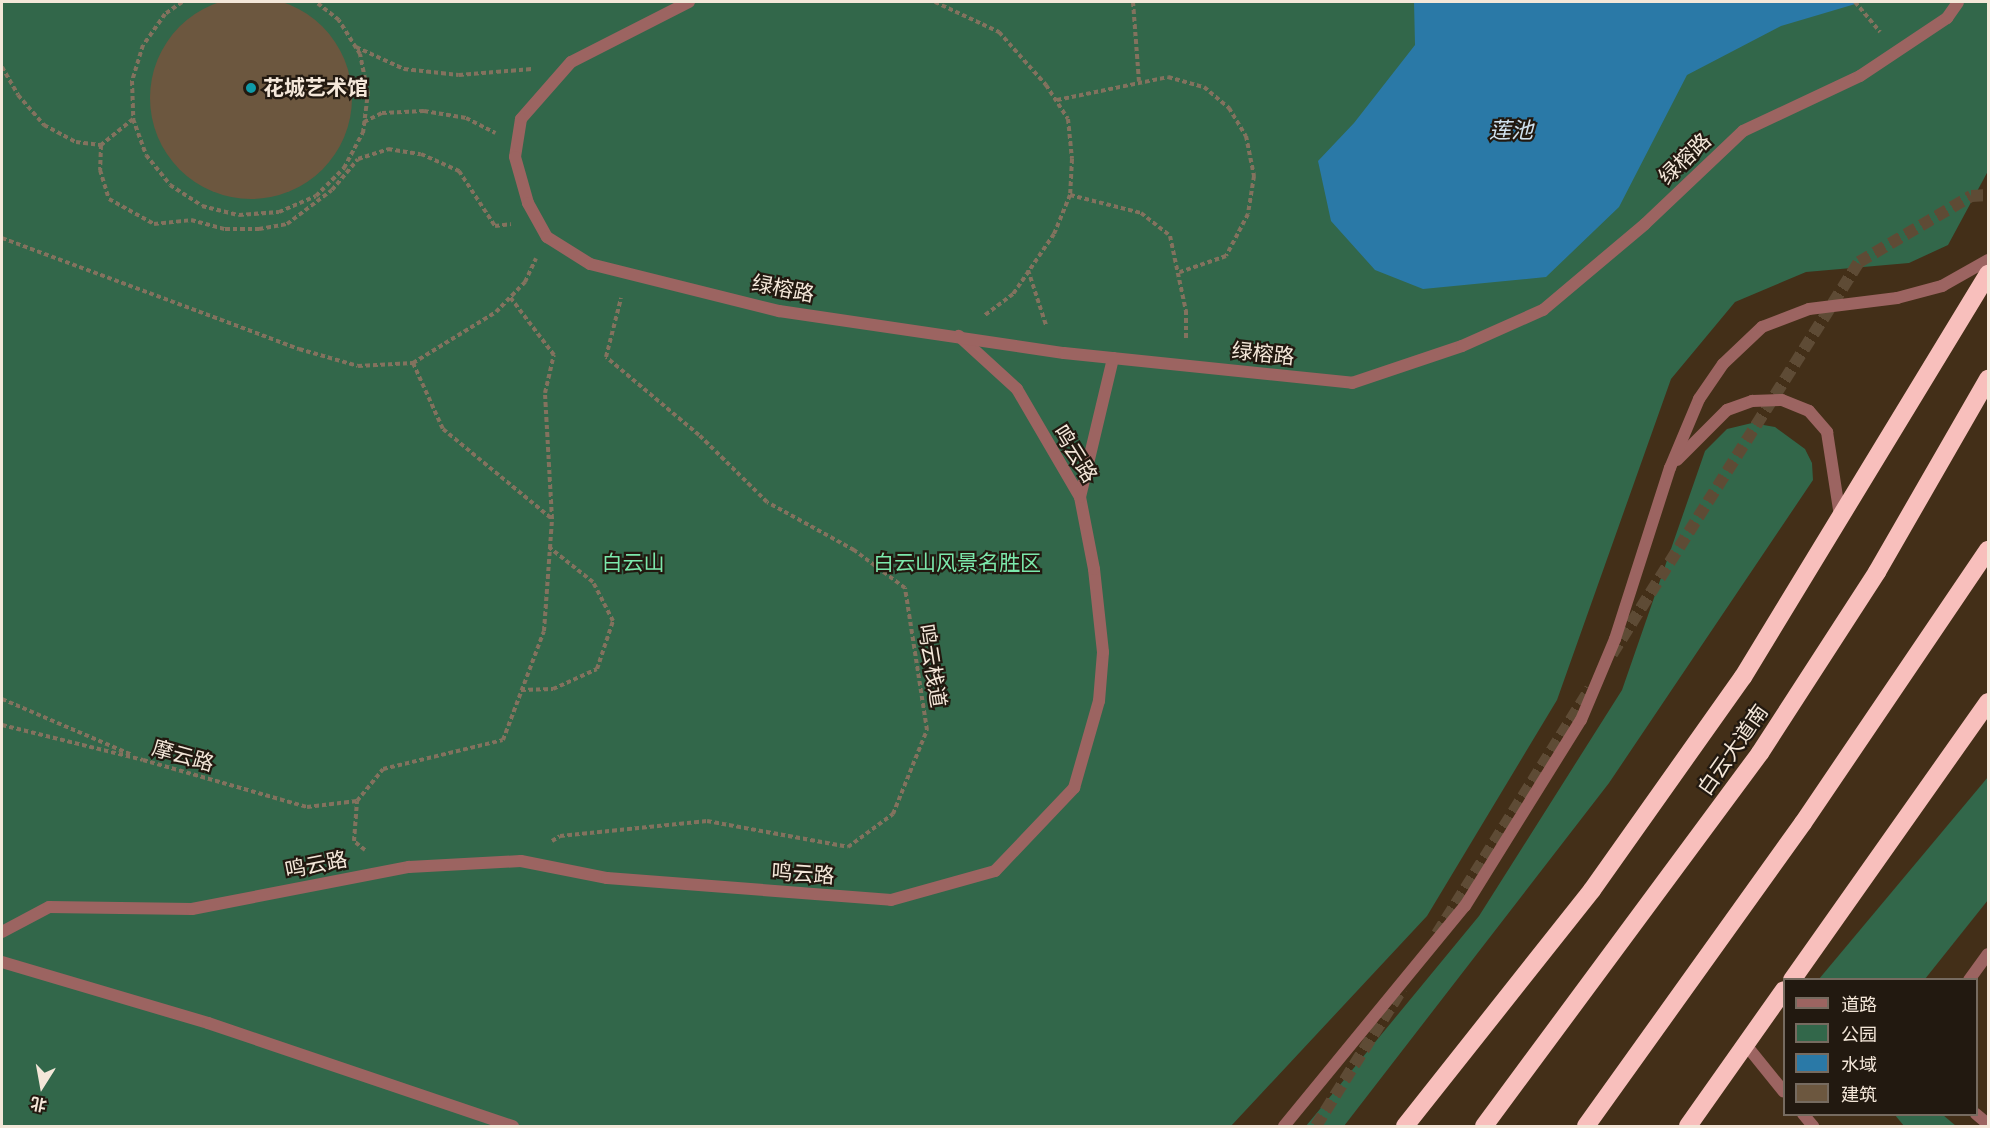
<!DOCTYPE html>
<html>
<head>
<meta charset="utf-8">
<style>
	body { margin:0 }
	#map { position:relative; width:1990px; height:1128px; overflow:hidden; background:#432f18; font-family:Figtree,"Noto Sans SC",sans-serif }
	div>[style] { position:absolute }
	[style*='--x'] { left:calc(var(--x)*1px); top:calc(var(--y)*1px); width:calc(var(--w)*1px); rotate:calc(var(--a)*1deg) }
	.green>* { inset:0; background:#32674a }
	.water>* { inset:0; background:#2a79a7 }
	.building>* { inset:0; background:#6c573f }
	.round { border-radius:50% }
	.secondary-tunnel>* { height:12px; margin-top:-6px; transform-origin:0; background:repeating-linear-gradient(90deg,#5e4b35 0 12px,transparent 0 18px) }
	.path>* { height:4px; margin-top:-2px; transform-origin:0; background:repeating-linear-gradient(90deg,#83725e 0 4.5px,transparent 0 7.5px) }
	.lane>* { height:12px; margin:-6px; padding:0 6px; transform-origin:6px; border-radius:6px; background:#9c6461 }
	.street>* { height:12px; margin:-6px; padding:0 6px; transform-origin:6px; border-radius:6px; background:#9c6461 }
	.highway>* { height:18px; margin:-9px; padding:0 9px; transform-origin:9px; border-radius:9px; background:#f8bfbc }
	.dots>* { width:16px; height:16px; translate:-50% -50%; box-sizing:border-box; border:3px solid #221910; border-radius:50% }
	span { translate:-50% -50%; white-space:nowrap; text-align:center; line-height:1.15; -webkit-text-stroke:4.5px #221910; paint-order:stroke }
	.poi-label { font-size:21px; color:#f4e7d9; font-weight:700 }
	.left { translate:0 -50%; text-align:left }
	.street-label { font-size:21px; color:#f4e7d9 }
	.park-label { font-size:21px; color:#7ce9ac }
	.water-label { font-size:22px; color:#d0e2ef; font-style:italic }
	.frame { position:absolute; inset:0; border:3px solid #f4e7d9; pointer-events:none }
	.legend { position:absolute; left:1783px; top:978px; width:195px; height:138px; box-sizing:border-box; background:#221910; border:2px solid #766b60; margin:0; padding:8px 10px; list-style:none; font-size:18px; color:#f4e7d9 }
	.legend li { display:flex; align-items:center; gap:12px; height:30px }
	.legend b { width:30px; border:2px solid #766b60 }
	.north { position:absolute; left:12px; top:1056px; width:60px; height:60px; -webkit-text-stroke:4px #221910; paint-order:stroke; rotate:191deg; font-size:16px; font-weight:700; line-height:24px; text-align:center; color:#f4e7d9 }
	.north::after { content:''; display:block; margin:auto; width:21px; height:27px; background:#f4e7d9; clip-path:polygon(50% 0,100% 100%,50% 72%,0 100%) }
</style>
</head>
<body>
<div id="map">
	<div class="green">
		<i style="clip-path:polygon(2px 2px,1988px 2px,1988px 171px,1948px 245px,1909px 263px,1806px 272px,1735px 302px,1671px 379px,1557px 700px,1427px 916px,1231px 1126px,2px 1126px)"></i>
		<i style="clip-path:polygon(1752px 423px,1775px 427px,1805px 449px,1812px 463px,1813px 480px,1609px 783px,1344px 1126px,1306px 1126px,1479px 916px,1622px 690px,1705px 451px,1727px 429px)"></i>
		<i style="clip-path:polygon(1988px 777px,1988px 900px,1925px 979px,1819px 979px)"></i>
		<i style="clip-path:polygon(1895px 1115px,1943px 1115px,1956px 1126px,1904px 1126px)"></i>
	</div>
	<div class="water">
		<i style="clip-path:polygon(1414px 2px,1862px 2px,1781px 26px,1687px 75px,1619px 207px,1546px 277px,1423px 289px,1375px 270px,1331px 221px,1318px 161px,1354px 123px,1415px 45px)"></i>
	</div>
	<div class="building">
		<i class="round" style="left:150px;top:-3px;width:202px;height:202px"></i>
	</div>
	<div class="secondary-tunnel">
		<i style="--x:1612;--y:654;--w:463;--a:-57.8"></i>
		<i style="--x:1859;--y:262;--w:130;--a:-30.5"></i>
		<i style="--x:1971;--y:196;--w:17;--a:-3"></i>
		<i style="--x:1437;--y:934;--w:289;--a:-58"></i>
		<i style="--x:1316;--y:1126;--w:162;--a:-57.9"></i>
	</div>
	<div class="path">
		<i style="--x:182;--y:2;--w:21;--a:145"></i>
		<i style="--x:165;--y:14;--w:38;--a:125"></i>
		<i style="--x:143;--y:45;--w:38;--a:107"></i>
		<i style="--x:132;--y:81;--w:38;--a:88"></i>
		<i style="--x:133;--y:119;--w:38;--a:70"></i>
		<i style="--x:146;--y:155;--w:38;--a:51"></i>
		<i style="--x:170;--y:185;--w:38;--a:33"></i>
		<i style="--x:202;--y:206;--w:38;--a:14"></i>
		<i style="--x:239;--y:215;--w:40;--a:-4.3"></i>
		<i style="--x:279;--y:212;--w:40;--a:-23.4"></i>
		<i style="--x:316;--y:196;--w:40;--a:-45"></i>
		<i style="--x:344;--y:168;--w:40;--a:-62"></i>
		<i style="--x:363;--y:133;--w:39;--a:-83"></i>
		<i style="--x:368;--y:94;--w:41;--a:-101.3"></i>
		<i style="--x:360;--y:54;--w:40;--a:-122"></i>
		<i style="--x:339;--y:20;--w:29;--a:-142"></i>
		<i style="--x:935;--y:2;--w:71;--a:25.1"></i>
		<i style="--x:999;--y:32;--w:71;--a:48.4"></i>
		<i style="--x:1046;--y:85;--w:40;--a:57.1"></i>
		<i style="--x:1068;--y:119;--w:40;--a:84.3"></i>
		<i style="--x:1072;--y:159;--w:36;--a:93"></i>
		<i style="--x:1070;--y:195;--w:42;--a:112.3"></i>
		<i style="--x:1054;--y:234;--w:73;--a:124.3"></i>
		<i style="--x:1013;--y:294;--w:36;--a:143"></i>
		<i style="--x:1133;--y:2;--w:79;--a:85.7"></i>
		<i style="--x:1855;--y:2;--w:39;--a:50"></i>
		<i style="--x:356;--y:47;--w:53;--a:24.6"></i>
		<i style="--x:404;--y:69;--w:55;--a:6.2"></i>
		<i style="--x:459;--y:75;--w:73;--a:-4.7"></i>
		<i style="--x:2;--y:67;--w:32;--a:60"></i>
		<i style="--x:18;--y:95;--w:40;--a:49"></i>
		<i style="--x:44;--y:125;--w:36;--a:28"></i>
		<i style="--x:76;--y:142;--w:25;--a:7"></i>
		<i style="--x:1057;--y:100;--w:113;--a:-11.7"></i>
		<i style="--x:1168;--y:77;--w:37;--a:16"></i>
		<i style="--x:1204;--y:87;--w:33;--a:40"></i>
		<i style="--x:1229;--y:108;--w:33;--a:59"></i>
		<i style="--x:1246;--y:136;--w:41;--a:78.7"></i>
		<i style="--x:1254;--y:176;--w:38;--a:99"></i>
		<i style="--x:1248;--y:214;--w:47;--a:117.6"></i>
		<i style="--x:1226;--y:256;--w:49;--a:160.8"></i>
		<i style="--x:133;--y:119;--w:41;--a:140.9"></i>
		<i style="--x:101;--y:145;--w:25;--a:92"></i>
		<i style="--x:100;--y:170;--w:30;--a:73"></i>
		<i style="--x:109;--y:199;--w:51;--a:29.1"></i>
		<i style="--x:154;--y:224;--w:37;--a:-6"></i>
		<i style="--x:191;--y:220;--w:35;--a:15"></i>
		<i style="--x:225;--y:229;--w:34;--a:0"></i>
		<i style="--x:259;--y:229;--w:28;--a:-10"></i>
		<i style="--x:287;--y:224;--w:56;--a:-37.1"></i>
		<i style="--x:332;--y:190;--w:40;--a:-50"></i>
		<i style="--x:358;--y:159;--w:32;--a:-18"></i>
		<i style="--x:388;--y:149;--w:33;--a:9"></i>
		<i style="--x:421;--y:154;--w:42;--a:24.1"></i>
		<i style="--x:459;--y:171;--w:66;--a:56.8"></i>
		<i style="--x:495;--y:226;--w:16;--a:-7"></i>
		<i style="--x:364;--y:122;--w:20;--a:-27"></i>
		<i style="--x:382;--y:113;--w:42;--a:-2.7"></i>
		<i style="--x:424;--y:111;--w:43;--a:9.5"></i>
		<i style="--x:466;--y:118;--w:33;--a:27"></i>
		<i style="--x:1070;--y:195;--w:73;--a:14.2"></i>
		<i style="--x:1141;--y:213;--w:37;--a:38"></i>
		<i style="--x:1170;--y:236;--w:77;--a:78"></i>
		<i style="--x:1186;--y:311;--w:30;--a:90"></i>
		<i style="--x:2;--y:238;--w:317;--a:20.5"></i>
		<i style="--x:299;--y:349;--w:61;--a:16.1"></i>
		<i style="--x:358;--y:366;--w:55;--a:-3.1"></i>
		<i style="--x:413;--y:363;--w:97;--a:-31.6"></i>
		<i style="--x:496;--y:312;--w:42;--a:-46"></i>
		<i style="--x:525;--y:282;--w:26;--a:-65"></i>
		<i style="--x:1028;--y:270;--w:58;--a:71.9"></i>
		<i style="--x:413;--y:363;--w:72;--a:65.6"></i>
		<i style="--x:443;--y:429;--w:141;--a:39.5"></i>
		<i style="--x:521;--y:690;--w:32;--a:-2"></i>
		<i style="--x:553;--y:689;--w:48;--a:-24.4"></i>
		<i style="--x:597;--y:669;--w:51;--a:-71.6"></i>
		<i style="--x:613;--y:621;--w:44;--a:-117.1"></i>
		<i style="--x:593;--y:582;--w:55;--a:-141.7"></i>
		<i style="--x:2;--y:699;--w:142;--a:23.3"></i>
		<i style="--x:2;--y:725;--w:145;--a:13.9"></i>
		<i style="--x:143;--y:760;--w:171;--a:16"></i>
		<i style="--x:307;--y:807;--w:50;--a:-6.8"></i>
		<i style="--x:552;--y:841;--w:9;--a:-32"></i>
		<i style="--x:560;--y:836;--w:148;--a:-5.8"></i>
		<i style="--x:707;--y:821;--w:143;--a:10.4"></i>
		<i style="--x:848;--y:847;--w:56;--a:-36.3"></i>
		<i style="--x:893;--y:814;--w:91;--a:-68"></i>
		<i style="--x:927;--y:730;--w:144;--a:-98.8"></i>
		<i style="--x:905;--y:588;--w:64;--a:-143.3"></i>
		<i style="--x:854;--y:550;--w:99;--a:-151.1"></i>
		<i style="--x:767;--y:502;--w:95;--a:-135.4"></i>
		<i style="--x:699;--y:435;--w:121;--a:-140"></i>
		<i style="--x:606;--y:357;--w:61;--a:-75.7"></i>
		<i style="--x:365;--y:850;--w:14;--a:-141"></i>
		<i style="--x:354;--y:841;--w:40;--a:-85.7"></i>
		<i style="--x:357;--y:801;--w:41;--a:-50.9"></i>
		<i style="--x:383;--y:769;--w:123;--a:-13.6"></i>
		<i style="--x:503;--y:740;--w:116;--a:-69.4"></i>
		<i style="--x:544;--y:631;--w:112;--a:-85.9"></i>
		<i style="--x:552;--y:519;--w:126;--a:-93.2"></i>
		<i style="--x:545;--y:393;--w:39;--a:-77"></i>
		<i style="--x:554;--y:355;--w:73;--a:-127.2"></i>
	</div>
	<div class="lane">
		<i style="--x:1080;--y:497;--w:143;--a:-76.6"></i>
		<i style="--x:2;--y:932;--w:53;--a:-28"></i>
		<i style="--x:49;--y:907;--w:143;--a:0.8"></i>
		<i style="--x:192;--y:909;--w:221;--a:-11"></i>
		<i style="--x:409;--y:867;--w:112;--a:-3.1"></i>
		<i style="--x:521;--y:861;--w:88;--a:11.2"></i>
		<i style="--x:607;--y:878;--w:285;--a:4.4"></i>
		<i style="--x:891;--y:900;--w:108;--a:-15.6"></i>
		<i style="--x:995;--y:871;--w:115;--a:-46.4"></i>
		<i style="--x:1074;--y:788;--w:91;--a:-74"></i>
		<i style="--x:1099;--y:701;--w:49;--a:-85.3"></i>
		<i style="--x:1103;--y:652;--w:83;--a:-96.2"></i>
		<i style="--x:1094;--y:569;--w:73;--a:-101"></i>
		<i style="--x:1080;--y:497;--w:125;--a:-120.3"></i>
		<i style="--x:1017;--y:389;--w:79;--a:-137.6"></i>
	</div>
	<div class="street">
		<i style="--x:689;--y:2;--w:132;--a:153"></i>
		<i style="--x:571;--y:62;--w:76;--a:131.3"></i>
		<i style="--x:521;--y:119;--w:38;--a:99"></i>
		<i style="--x:515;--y:157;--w:48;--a:74.2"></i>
		<i style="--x:528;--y:203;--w:39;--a:61"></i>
		<i style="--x:547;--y:237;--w:51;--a:32.1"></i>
		<i style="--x:590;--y:264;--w:195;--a:14"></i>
		<i style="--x:779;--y:311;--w:288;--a:8.4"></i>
		<i style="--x:1064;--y:353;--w:290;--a:5.9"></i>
		<i style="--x:1352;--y:383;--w:116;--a:-18.6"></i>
		<i style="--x:1462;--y:346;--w:89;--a:-24"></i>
		<i style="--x:1543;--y:310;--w:133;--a:-40.1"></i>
		<i style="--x:1645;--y:224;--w:135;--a:-43.5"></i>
		<i style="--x:1743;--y:131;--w:129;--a:-25.2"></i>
		<i style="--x:1860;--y:76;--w:105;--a:-33.7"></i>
		<i style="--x:1947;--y:18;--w:19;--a:-55"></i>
		<i style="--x:1677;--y:460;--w:71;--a:-45"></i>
		<i style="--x:1727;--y:410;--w:27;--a:-20"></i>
		<i style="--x:1752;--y:401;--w:30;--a:-2"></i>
		<i style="--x:1782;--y:400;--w:29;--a:22"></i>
		<i style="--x:1809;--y:411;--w:28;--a:49"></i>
		<i style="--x:1827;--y:432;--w:85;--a:81.2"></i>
		<i style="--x:2;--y:962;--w:215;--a:16.5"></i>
		<i style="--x:208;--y:1023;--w:322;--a:18.7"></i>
		<i style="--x:1969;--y:980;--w:32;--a:-54"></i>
		<i style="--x:1746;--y:1045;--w:60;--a:51"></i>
		<i style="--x:1803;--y:1114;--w:16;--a:50"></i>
		<i style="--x:1976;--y:1114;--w:16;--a:40"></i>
		<i style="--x:1284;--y:1126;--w:285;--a:-50.6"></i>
		<i style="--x:1465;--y:906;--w:219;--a:-58.1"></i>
		<i style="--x:1581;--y:720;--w:88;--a:-67.2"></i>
		<i style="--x:1615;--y:639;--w:180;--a:-72.2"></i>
		<i style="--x:1670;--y:468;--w:75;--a:-67.2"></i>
		<i style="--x:1699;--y:399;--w:42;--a:-55.6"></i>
		<i style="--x:1723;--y:364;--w:54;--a:-43.5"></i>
		<i style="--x:1762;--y:327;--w:50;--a:-21"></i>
		<i style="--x:1809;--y:309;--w:89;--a:-7.1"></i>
		<i style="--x:1897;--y:298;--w:47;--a:-14.9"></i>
		<i style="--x:1942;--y:286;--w:53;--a:-29.5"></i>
	</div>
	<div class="highway">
		<i style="--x:1792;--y:980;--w:340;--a:-54.8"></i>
		<i style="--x:1405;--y:1126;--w:301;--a:-51.6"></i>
		<i style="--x:1592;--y:890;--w:261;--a:-54.7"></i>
		<i style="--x:1743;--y:677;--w:472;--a:-58.7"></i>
		<i style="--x:1484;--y:1126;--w:464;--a:-53.5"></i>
		<i style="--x:1760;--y:753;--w:216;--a:-57.1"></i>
		<i style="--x:1877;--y:572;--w:223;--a:-60.1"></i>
		<i style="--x:1586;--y:1126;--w:373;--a:-54.4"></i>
		<i style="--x:1803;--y:823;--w:330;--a:-55.9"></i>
		<i style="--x:1688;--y:1126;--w:166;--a:-54.8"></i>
	</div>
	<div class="dots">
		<i style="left:251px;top:88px;background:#0f9aa8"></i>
	</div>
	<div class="poi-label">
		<span class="left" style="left:263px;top:88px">花城艺术馆</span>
	</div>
	<div class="street-label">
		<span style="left:1685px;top:159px;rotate:-44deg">绿榕路</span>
		<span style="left:783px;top:289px;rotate:11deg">绿榕路</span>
		<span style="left:1263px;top:354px;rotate:6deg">绿榕路</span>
		<span style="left:1075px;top:454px;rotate:58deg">鸣云路</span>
		<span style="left:932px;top:666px;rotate:81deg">鸣云栈道</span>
		<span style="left:1733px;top:750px;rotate:-55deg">白云大道南</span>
		<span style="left:183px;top:756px;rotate:16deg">摩云路</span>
		<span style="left:316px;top:865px;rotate:-11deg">鸣云路</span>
		<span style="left:803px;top:874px;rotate:4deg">鸣云路</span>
	</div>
	<div class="park-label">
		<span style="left:633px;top:563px">白云山</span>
		<span style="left:957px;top:563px">白云山风景名胜区</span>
	</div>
	<div class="water-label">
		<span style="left:1511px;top:131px">莲池</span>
	</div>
	<div class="frame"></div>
	<ul class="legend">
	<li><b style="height:8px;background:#9c6461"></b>道路</li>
	<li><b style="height:16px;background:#32674a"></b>公园</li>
	<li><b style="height:16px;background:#2a79a7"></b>水域</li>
	<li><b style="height:16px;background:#6c573f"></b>建筑</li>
	</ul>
	<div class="north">北</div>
</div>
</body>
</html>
